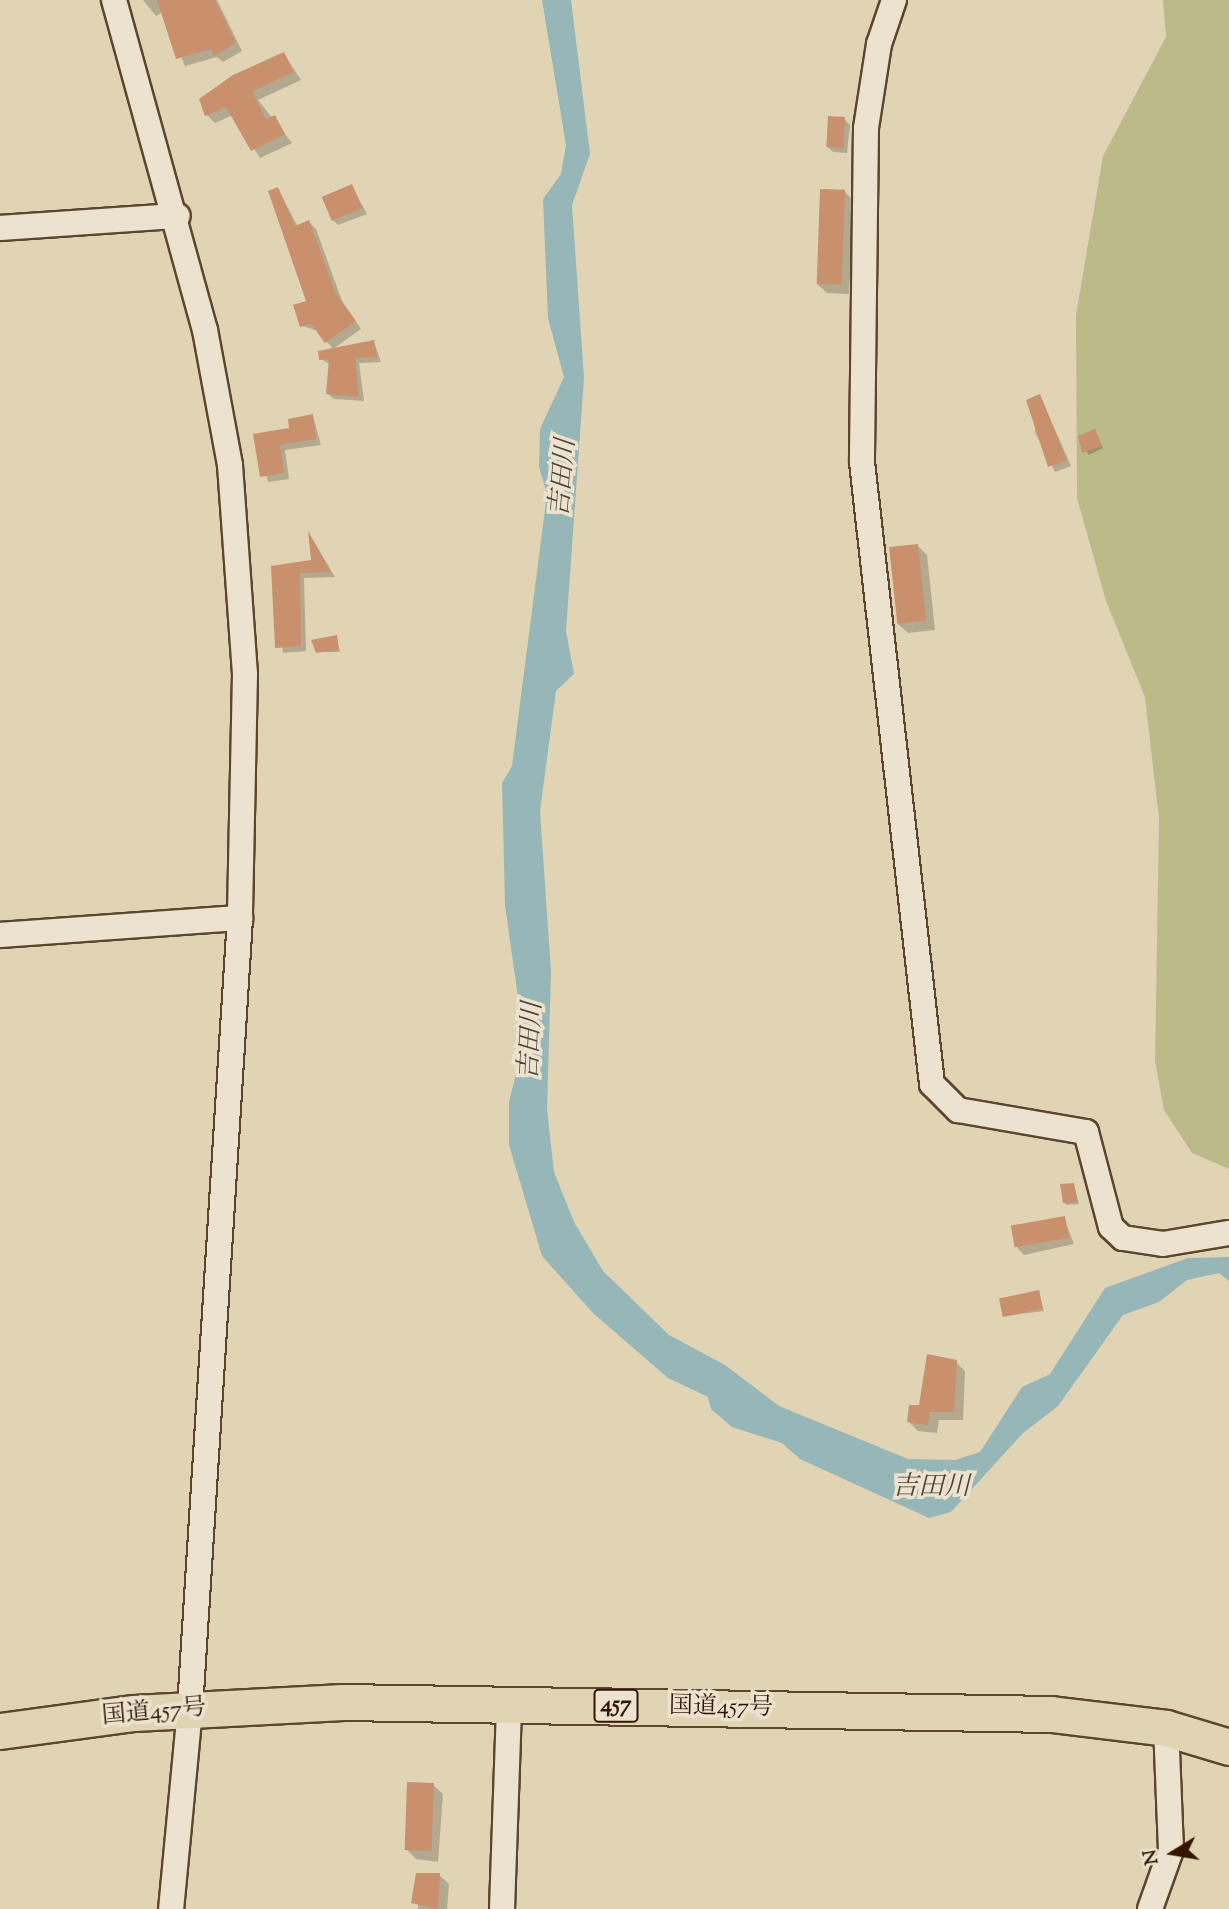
<!DOCTYPE html>
<html>
<head>
<meta charset="utf-8">
<style>
	body { margin:0 }
	#map { position:relative; width:1229px; height:1909px; overflow:hidden; background:#e0d4b5; font-family:"Sorts Mill Goudy","Noto Serif JP",serif }
	div>[style] { position:absolute }
	[style*='--x'] { left:calc(var(--x)*1px); top:calc(var(--y)*1px); width:calc(var(--w)*1px); rotate:calc(var(--a)*1deg) }
	.green>* { inset:0; background:#babb88 }
	.water>* { inset:0; background:#97b6b7 }
	.shadow>* { inset:0; background:#0003; transform-origin:0 0 }
	.building>* { inset:0; background:#c9906d; transform-origin:0 0 }
	.roads { filter:drop-shadow(2px 0 #5e452e) drop-shadow(-2px 0 #5e452e) drop-shadow(0 2px #5e452e) drop-shadow(0 -2px #5e452e) }
	.minor>* { height:24px; margin:-12px; padding:0 12px; transform-origin:12px; border-radius:12px; background:#ebe3cf }
	.highway>* { height:35px; margin:-17.5px; padding:0 17.5px; transform-origin:17.5px; border-radius:17.5px; background:#e0d4b5 }
	span { translate:-50% -50%; white-space:nowrap; text-align:center; line-height:1.15; -webkit-text-stroke:7px #ebe3cf; paint-order:stroke }
	.shield-label span { padding:2px 5px; background:#ebe3cf; border:2px solid; border-radius:5px; -webkit-text-stroke-width:0 }
	.shield-label { font-size:23px; color:#331501; font-weight:700 }
	.street-label { font-size:24px; color:#331501 }
	.water-label { font-size:26px; color:#514538; font-style:italic }
	.north { position:absolute; left:1138px; top:1818px; width:70px; height:70px; -webkit-text-stroke:5px #ebe3cf; paint-order:stroke; rotate:259deg; font-size:19px; font-weight:700; line-height:28px; text-align:center; color:#331501 }
	.north::after { content:''; display:block; margin:auto; width:24px; height:32px; background:#331501; clip-path:polygon(50% 0,100% 100%,50% 72%,0 100%) }
</style>
</head>
<body>
<div id="map">
	<div class="green">
		<i style="clip-path:polygon(1163px 0,1229px 0,1229px 1169px,1192px 1153px,1164px 1110px,1155px 1061px,1159px 819px,1145px 697px,1106px 601px,1077px 498px,1076px 315px,1103px 156px,1166px 37px)"></i>
	</div>
	<div class="water">
		<i style="clip-path:polygon(542px 0,571px 0,590px 154px,572px 205px,584px 378px,566px 631px,574px 674px,556px 691px,540px 811px,551px 972px,547px 1109px,554px 1172px,574px 1222px,603px 1271px,669px 1335px,725px 1365px,779px 1406px,908px 1459px,955px 1460px,980px 1452px,1022px 1387px,1050px 1374px,1105px 1288px,1188px 1258px,1229px 1257px,1229px 1281px,1219px 1273px,1187px 1280px,1159px 1302px,1123px 1315px,1058px 1406px,1023px 1433px,951px 1512px,929px 1518px,800px 1459px,782px 1443px,732px 1427px,711px 1409px,708px 1397px,668px 1378px,593px 1313px,542px 1256px,509px 1145px,509px 1102px,524px 1040px,505px 905px,502px 783px,512px 766px,547px 494px,539px 467px,540px 429px,564px 377px,548px 318px,543px 199px,561px 174px,566px 145px)"></i>
	</div>
	<div class="shadow">
		<i style="clip-path:polygon(143px 0,217px 0,242px 51px,223px 62px,217px 57px,185px 66px,163px 12px,156px 16px)"></i>
		<i style="clip-path:polygon(284px 54px,301px 80px,258px 100px,292px 143px,260px 158px,233px 115px,215px 123px,207px 115px)"></i>
		<i style="clip-path:polygon(844px 119px,850px 125px,847px 153px,833px 152px,827px 146px)"></i>
		<i style="clip-path:polygon(352px 186px,367px 214px,338px 225px,332px 219px)"></i>
		<i style="clip-path:polygon(278px 189px,298px 227px,309px 222px,316px 229px,342px 301px,361px 329px,333px 349px,318px 331px,302px 326px,309px 302px)"></i>
		<i style="clip-path:polygon(844px 191px,854px 201px,849px 294px,827px 293px,817px 284px)"></i>
		<i style="clip-path:polygon(374px 342px,381px 362px,359px 363px,364px 401px,334px 399px,328px 394px,331px 365px,321px 359px)"></i>
		<i style="clip-path:polygon(1040px 396px,1071px 466px,1055px 472px,1035px 432px)"></i>
		<i style="clip-path:polygon(313px 416px,321px 445px,285px 450px,289px 479px,268px 482px,255px 436px,291px 429px)"></i>
		<i style="left:1095px;top:431px;width:19px;height:16px;rotate:65deg"></i>
		<i style="clip-path:polygon(310px 535px,335px 577px,304px 578px,306px 651px,283px 653px,273px 568px,313px 561px)"></i>
		<i style="clip-path:polygon(918px 546px,927px 555px,935px 630px,908px 633px,898px 624px)"></i>
		<i style="clip-path:polygon(336px 637px,340px 652px,317px 652px)"></i>
		<i style="clip-path:polygon(1073px 1185px,1079px 1204px,1067px 1205px,1064px 1203px)"></i>
		<i style="clip-path:polygon(1064px 1218px,1074px 1244px,1024px 1255px,1018px 1249px,1013px 1228px)"></i>
		<i style="clip-path:polygon(1038px 1292px,1044px 1311px,1005px 1316px)"></i>
		<i style="clip-path:polygon(956px 1362px,965px 1371px,963px 1420px,939px 1420px,937px 1433px,918px 1431px,909px 1422px)"></i>
		<i style="clip-path:polygon(433px 1785px,443px 1794px,438px 1862px,416px 1859px,407px 1850px)"></i>
		<i style="clip-path:polygon(418px 1874px,439px 1875px,449px 1884px,447px 1909px,418px 1909px)"></i>
	</div>
	<div class="building">
		<i style="clip-path:polygon(157px 0,215px 0,236px 43px,214px 56px,211px 49px,176px 59px)"></i>
		<i style="clip-path:polygon(284px 52px,294px 72px,252px 92px,266px 119px,275px 115px,285px 134px,251px 151px,226px 107px,205px 116px,199px 99px,233px 75px)"></i>
		<i style="left:828px;top:116px;width:17px;height:31px;rotate:3deg"></i>
		<i style="left:352px;top:184px;width:26px;height:33px;rotate:67deg"></i>
		<i style="clip-path:polygon(278px 187px,295px 226px,309px 220px,335px 292px,356px 321px,325px 343px,311px 324px,300px 327px,293px 305px,306px 301px,268px 191px)"></i>
		<i style="left:820px;top:189px;width:25px;height:95px;rotate:2deg"></i>
		<i style="clip-path:polygon(374px 340px,377px 357px,355px 358px,359px 397px,326px 394px,329px 359px,319px 360px,318px 351px)"></i>
		<i style="clip-path:polygon(1040px 394px,1067px 460px,1048px 467px,1026px 400px)"></i>
		<i style="clip-path:polygon(313px 414px,316px 439px,280px 445px,284px 473px,260px 477px,253px 434px,289px 428px,288px 419px)"></i>
		<i style="clip-path:polygon(1095px 429px,1102px 446px,1082px 453px,1078px 436px)"></i>
		<i style="clip-path:polygon(308px 531px,331px 572px,300px 573px,301px 646px,275px 648px,271px 566px,311px 560px)"></i>
		<i style="left:918px;top:544px;width:77px;height:29px;rotate:84deg"></i>
		<i style="clip-path:polygon(337px 635px,339px 650px,316px 653px,311px 640px)"></i>
		<i style="clip-path:polygon(1074px 1183px,1078px 1202px,1063px 1203px,1060px 1184px)"></i>
		<i style="left:1065px;top:1216px;width:22px;height:55px;rotate:80deg"></i>
		<i style="left:1039px;top:1290px;width:19px;height:41px;rotate:78deg"></i>
		<i style="clip-path:polygon(927px 1354px,957px 1360px,954px 1412px,930px 1412px,928px 1425px,907px 1422px,909px 1405px,919px 1405px)"></i>
		<i style="left:407px;top:1782px;width:27px;height:68px;rotate:2deg"></i>
		<i style="clip-path:polygon(416px 1873px,440px 1873px,438px 1909px,411px 1903px)"></i>
	</div>
	<div class="roads">
		<div class="minor">
			<i style="--x:114;--y:0;--w:342;--a:74.6"></i>
			<i style="--x:205;--y:330;--w:137;--a:79.5"></i>
			<i style="--x:230;--y:465;--w:210;--a:85.9"></i>
			<i style="--x:245;--y:674;--w:244;--a:91.2"></i>
			<i style="--x:240;--y:918;--w:793;--a:93.62"></i>
			<i style="--x:190;--y:1709;--w:201;--a:95.4"></i>
			<i style="--x:894;--y:0;--w:46;--a:108.8"></i>
			<i style="--x:879;--y:44;--w:85;--a:98.8"></i>
			<i style="--x:866;--y:128;--w:334;--a:90.7"></i>
			<i style="--x:862;--y:462;--w:626;--a:83.58"></i>
			<i style="--x:932;--y:1084;--w:37;--a:45"></i>
			<i style="--x:958;--y:1110;--w:130;--a:9.8"></i>
			<i style="--x:1086;--y:1132;--w:98;--a:75.3"></i>
			<i style="--x:1111;--y:1227;--w:16;--a:43"></i>
			<i style="--x:1123;--y:1238;--w:40;--a:8.5"></i>
			<i style="--x:1163;--y:1244;--w:67;--a:-9.5"></i>
			<i style="--x:0;--y:228;--w:178;--a:-3.9"></i>
			<i style="--x:0;--y:935;--w:241;--a:-4.1"></i>
			<i style="--x:502;--y:1909;--w:204;--a:-88"></i>
			<i style="--x:1150;--y:1909;--w:63;--a:-70.4"></i>
			<i style="--x:1171;--y:1850;--w:122;--a:-92.3"></i>
		</div>
		<div class="highway">
			<i style="--x:0;--y:1731;--w:135;--a:-7.7"></i>
			<i style="--x:134;--y:1713;--w:209;--a:-3"></i>
			<i style="--x:343;--y:1702;--w:708;--a:0.97"></i>
			<i style="--x:1051;--y:1714;--w:116;--a:6.9"></i>
			<i style="--x:1166;--y:1728;--w:66;--a:16.8"></i>
		</div>
	</div>
	<div class="shield-label">
		<span style="left:616px;top:1706px">457</span>
	</div>
	<div class="street-label">
		<span style="left:721px;top:1708px;rotate:1deg">国道457号</span>
		<span style="left:154px;top:1713px;rotate:-5deg">国道457号</span>
	</div>
	<div class="water-label">
		<span style="left:564px;top:478px;rotate:-85deg">吉田川</span>
		<span style="left:532px;top:1041px;rotate:-87deg">吉田川</span>
		<span style="left:931px;top:1488px">吉田川</span>
	</div>
	<div class="north">N</div>
</div>
</body>
</html>
